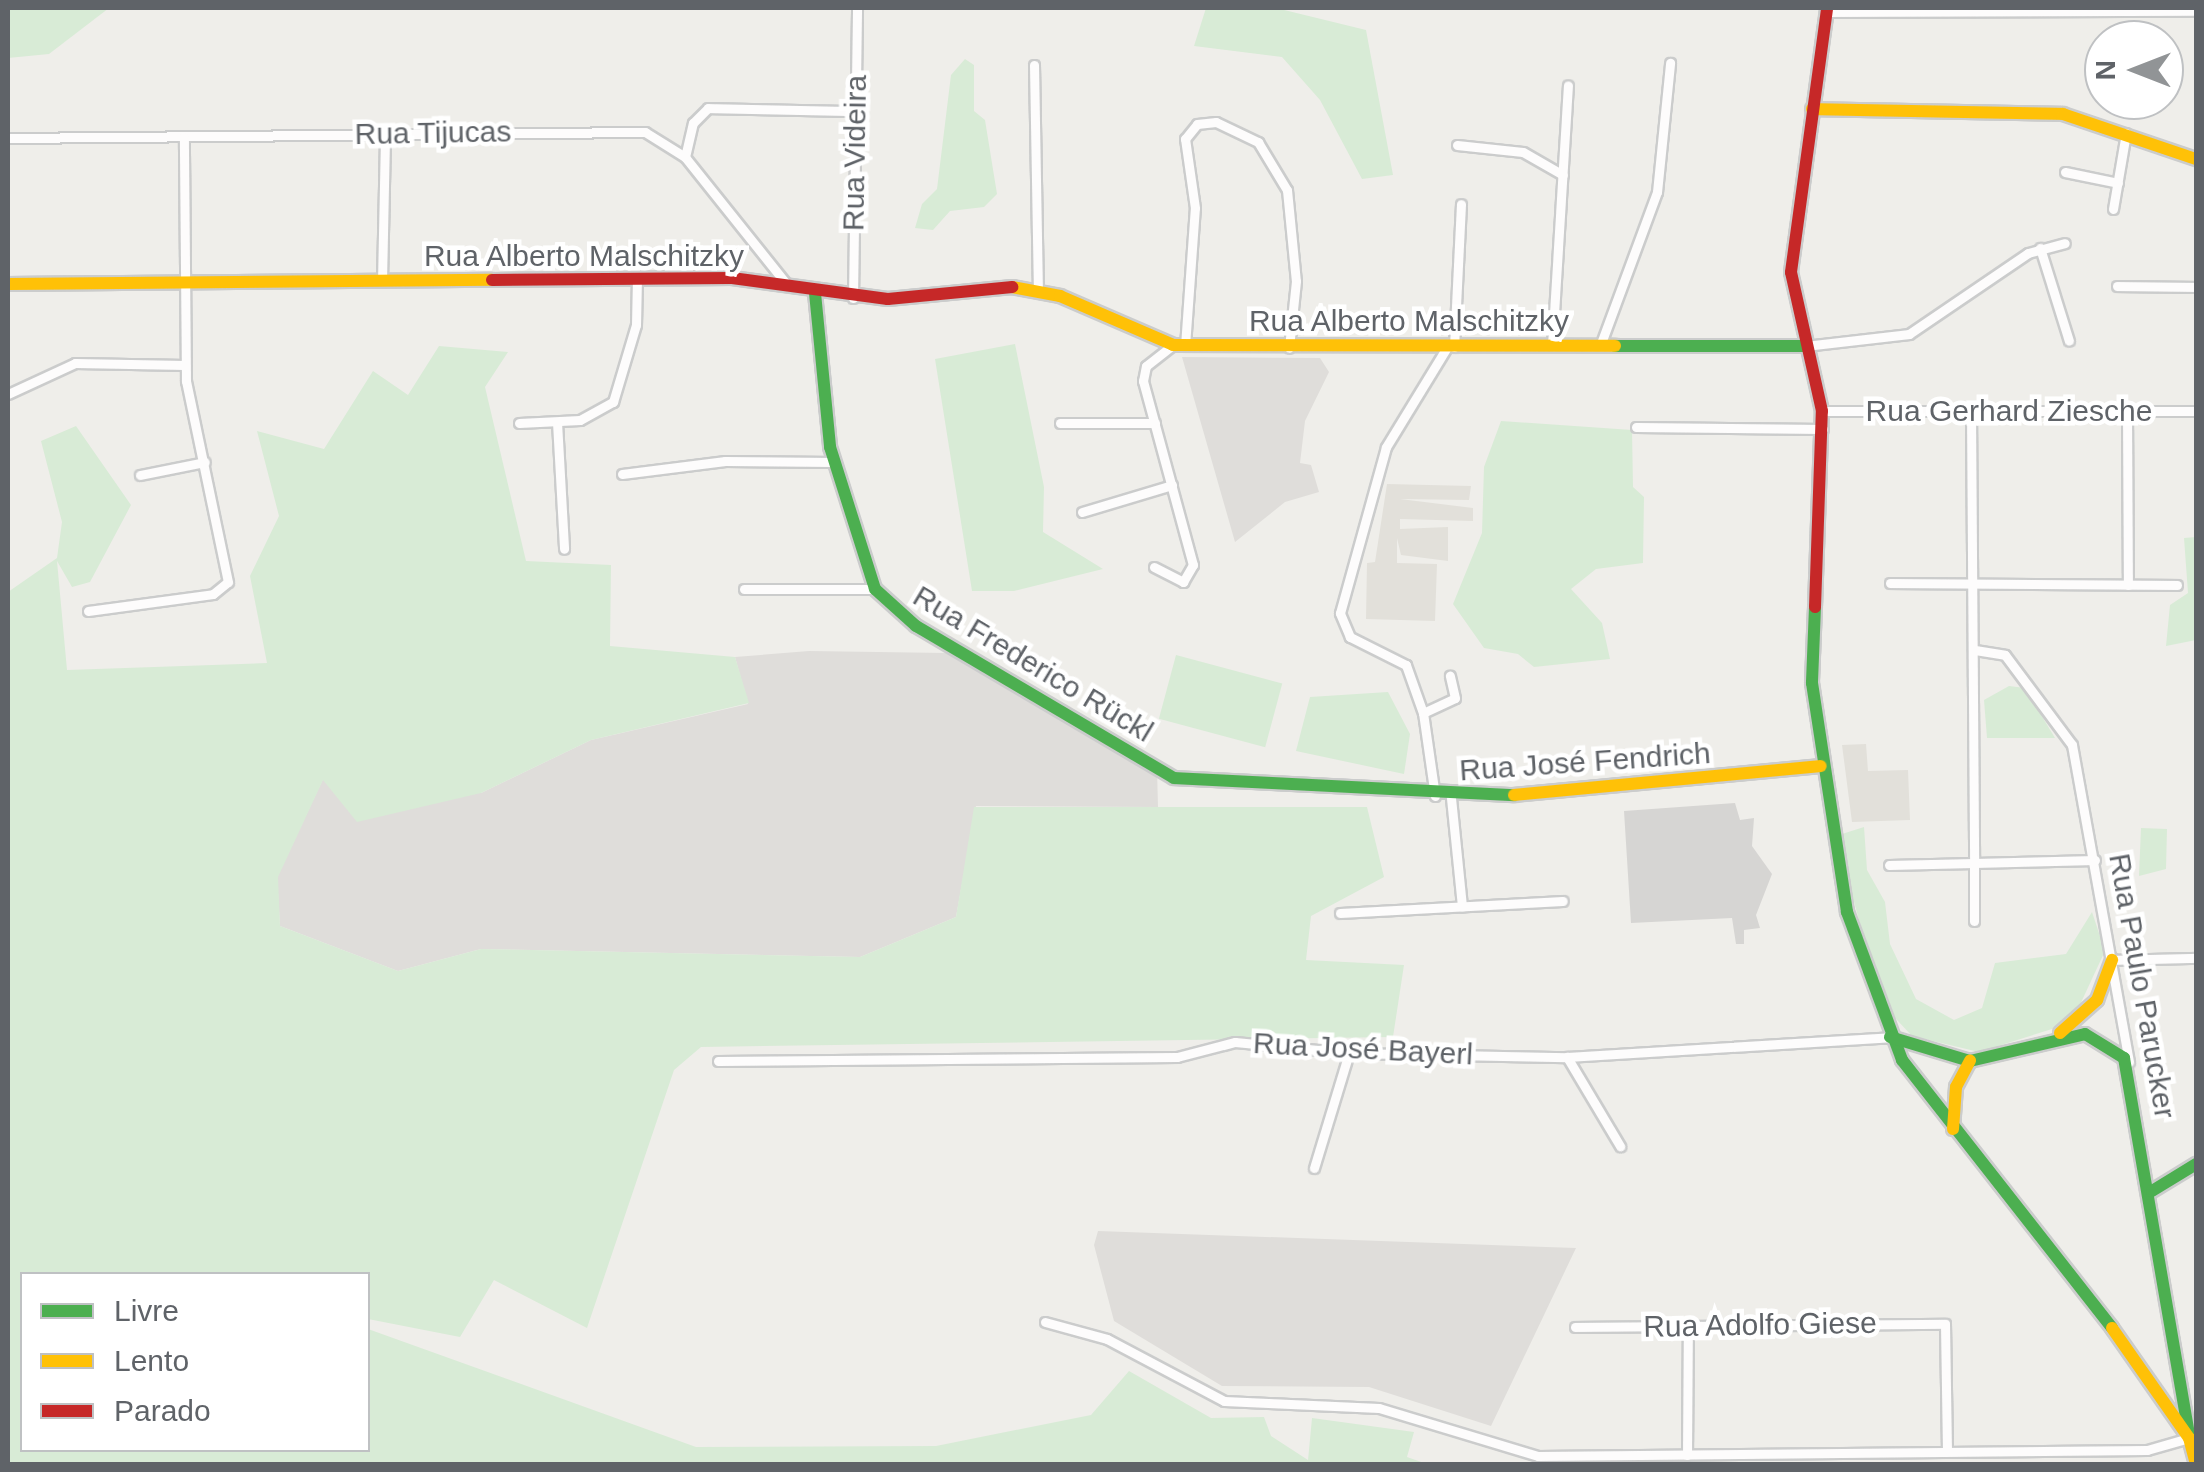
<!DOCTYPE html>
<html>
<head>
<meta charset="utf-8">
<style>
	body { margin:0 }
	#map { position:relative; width:2204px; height:1472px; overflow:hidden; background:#efeeea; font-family:Arial,sans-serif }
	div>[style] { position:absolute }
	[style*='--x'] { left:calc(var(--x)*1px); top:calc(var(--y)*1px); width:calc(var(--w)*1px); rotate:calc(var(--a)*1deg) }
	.industrial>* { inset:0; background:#dfddda }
	.education>* { inset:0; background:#e2e0da }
	.green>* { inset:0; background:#d8ebd6; transform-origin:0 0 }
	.building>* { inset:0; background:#d6d5d3 }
	.roads { filter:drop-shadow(2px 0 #cbcccc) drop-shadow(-2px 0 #cbcccc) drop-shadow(0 2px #cbcccc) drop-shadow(0 -2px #cbcccc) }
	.street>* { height:9px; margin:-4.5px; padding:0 4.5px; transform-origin:4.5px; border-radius:4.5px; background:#fdfcfc }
	.fast>* { height:12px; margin:-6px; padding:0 6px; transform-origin:6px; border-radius:6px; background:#4caf50 }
	.slow>* { height:12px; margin:-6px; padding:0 6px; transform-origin:6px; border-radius:6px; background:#ffc107 }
	.jam>* { height:12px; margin:-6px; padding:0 6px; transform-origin:6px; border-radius:6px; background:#c62828 }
	span { translate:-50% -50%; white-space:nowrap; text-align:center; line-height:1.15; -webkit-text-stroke:9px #fff; paint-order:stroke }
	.street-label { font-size:30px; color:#5f6368 }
	.frame { position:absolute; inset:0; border:10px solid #5f6368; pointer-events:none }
	.legend { position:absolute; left:20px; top:1272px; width:350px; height:180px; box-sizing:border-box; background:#fff; border:2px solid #bfc1c3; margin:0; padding:12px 18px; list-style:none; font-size:30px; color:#5f6368 }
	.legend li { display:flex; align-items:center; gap:20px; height:50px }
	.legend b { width:50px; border:2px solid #bfc1c3 }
	.north { position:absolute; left:2084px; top:20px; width:100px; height:100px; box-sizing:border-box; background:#fff; border:2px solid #bfc1c3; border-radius:50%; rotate:270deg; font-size:28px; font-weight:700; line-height:40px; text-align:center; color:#5f6368 }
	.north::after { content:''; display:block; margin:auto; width:35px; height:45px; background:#919496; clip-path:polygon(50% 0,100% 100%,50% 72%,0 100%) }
</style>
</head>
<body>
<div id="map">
	<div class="industrial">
		<i style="clip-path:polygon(1182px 357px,1320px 358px,1329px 372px,1305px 421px,1300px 463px,1311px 465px,1319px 492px,1285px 502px,1235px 542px)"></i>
		<i style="clip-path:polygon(809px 651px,946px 653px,1157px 769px,1158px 807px,976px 806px,956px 917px,860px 957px,481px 949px,398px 971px,280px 926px,277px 877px,323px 779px,481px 793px,591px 740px,748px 704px,735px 657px)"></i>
		<i style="clip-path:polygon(1098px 1231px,1576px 1248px,1491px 1426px,1369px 1387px,1222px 1386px,1114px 1321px,1094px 1245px)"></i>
	</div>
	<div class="education">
		<i style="clip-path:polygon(1387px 484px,1471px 486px,1469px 500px,1400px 499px,1473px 508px,1473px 521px,1400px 519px,1400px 529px,1448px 527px,1448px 561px,1401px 555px,1397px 538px,1397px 563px,1437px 564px,1435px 621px,1366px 619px,1367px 563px,1375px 562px)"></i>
		<i style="clip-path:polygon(1866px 744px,1868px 771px,1908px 770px,1910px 820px,1852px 822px,1842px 745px)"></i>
	</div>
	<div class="green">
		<i style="clip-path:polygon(8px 8px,109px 8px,49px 54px,8px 58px)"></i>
		<i style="clip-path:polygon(1206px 8px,1276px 8px,1366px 30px,1393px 175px,1362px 179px,1320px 100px,1282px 57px,1194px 46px)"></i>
		<i style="clip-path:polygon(965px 59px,974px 65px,974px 111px,985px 120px,997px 194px,984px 207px,950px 211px,933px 230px,915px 228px,922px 204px,937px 189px,951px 75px)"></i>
		<i style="clip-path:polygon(1015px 344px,1044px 487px,1043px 532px,1103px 569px,1014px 591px,972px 591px,935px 359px)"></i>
		<i style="clip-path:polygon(439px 346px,508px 352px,485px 387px,526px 561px,611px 565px,610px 646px,735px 657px,749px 703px,591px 740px,481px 793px,357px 822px,323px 780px,278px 877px,280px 926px,398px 971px,481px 949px,860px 957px,956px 917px,974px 807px,1367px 807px,1384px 877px,1311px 916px,1306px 960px,1404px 965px,1393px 1037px,701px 1047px,674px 1070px,587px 1328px,494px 1280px,460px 1337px,368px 1319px,368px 1274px,22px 1274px,22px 1450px,368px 1450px,368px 1329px,696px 1447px,936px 1446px,1091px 1415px,1129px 1371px,1211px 1418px,1264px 1417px,1271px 1436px,1308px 1460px,1312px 1418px,1414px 1432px,1407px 1457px,1427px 1464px,8px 1464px,8px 592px,57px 558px,62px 522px,41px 441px,76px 426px,131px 505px,90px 582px,72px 587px,57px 561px,67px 670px,267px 663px,250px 576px,279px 516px,257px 431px,324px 449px,373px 371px,408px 395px)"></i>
		<i style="clip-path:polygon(1501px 421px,1632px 430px,1633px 487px,1644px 497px,1643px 563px,1596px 569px,1571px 589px,1602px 623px,1610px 659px,1534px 667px,1518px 654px,1484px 648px,1453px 604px,1482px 533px,1484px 467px)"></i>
		<i style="clip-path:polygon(2196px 537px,2196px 640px,2166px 646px,2170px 605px,2188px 593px,2184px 538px)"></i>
		<i style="left:1176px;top:655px;width:110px;height:66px;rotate:15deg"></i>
		<i style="clip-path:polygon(2009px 686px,2025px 688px,2055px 738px,1987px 738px,1984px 700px)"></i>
		<i style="clip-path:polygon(1388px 692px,1410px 734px,1404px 774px,1296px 751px,1310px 697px)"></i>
		<i style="clip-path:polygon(1864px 827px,1867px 870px,1885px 902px,1890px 944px,1916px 999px,1954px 1020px,1982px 1008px,1995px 963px,2066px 954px,2092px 912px,2105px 951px,2078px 1009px,2052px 1029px,1979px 1052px,1912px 1036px,1883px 1005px,1847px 877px,1842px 834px)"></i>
		<i style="clip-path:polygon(2141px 828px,2167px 829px,2166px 869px,2139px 876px)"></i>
	</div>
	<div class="building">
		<i style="clip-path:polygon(1735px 803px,1740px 820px,1754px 818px,1752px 846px,1772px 874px,1756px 915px,1760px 928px,1744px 930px,1744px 944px,1736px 944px,1732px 918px,1631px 923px,1624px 811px)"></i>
	</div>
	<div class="roads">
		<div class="street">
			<i style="--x:1826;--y:12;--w:370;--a:-0.2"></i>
			<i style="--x:1034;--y:65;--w:225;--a:89"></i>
			<i style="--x:8;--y:138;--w:637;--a:-0.54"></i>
			<i style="--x:645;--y:132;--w:47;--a:32"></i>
			<i style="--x:685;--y:157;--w:164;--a:51.4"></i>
			<i style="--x:1457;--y:145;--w:66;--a:6.1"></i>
			<i style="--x:1523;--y:152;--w:46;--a:29.9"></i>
			<i style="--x:685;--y:157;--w:35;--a:-77"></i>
			<i style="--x:693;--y:123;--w:21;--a:-45"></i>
			<i style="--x:708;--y:108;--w:147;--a:1.2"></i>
			<i style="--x:2065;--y:172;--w:54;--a:11.7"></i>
			<i style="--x:2113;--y:209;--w:77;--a:-80.3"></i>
			<i style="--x:2040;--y:248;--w:97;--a:72.7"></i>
			<i style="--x:382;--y:281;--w:147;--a:-88.8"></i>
			<i style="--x:2117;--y:286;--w:79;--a:0.7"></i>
			<i style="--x:853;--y:298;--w:290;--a:-89.2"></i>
			<i style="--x:1185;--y:346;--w:138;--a:-85.9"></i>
			<i style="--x:1195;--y:208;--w:70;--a:-98.2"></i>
			<i style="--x:1185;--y:139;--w:19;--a:-51"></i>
			<i style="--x:1197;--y:124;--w:19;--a:-6"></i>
			<i style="--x:1216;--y:122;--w:47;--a:25.5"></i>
			<i style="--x:1258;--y:142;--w:56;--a:58.9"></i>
			<i style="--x:1287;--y:190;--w:91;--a:84.4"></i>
			<i style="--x:1296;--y:281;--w:67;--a:96"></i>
			<i style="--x:1552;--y:346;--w:261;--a:-86.5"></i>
			<i style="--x:1600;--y:346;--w:164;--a:-69.7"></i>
			<i style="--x:1657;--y:192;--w:130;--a:-84.2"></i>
			<i style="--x:1805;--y:346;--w:105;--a:-6.6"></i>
			<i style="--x:1909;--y:334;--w:144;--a:-34.2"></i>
			<i style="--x:2028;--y:253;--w:38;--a:-15"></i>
			<i style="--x:1454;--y:347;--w:143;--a:-87.2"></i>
			<i style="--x:8;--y:394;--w:74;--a:-24.8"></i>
			<i style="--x:75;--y:363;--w:110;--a:1"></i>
			<i style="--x:1822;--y:411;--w:374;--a:0"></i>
			<i style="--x:1971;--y:411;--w:452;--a:89.6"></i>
			<i style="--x:1974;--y:863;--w:121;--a:-1.4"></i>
			<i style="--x:2127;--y:411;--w:174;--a:89.7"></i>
			<i style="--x:557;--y:422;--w:127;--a:86.8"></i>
			<i style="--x:519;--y:423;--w:61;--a:-2.8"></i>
			<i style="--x:580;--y:420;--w:38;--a:-29"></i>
			<i style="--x:613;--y:402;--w:80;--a:-73.4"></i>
			<i style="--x:636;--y:325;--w:47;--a:-88.8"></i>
			<i style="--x:1060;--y:423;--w:95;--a:0"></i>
			<i style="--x:1636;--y:427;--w:187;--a:0.6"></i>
			<i style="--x:622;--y:474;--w:104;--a:-7.2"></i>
			<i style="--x:725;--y:461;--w:108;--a:0.5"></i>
			<i style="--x:140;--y:475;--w:66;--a:-11.3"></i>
			<i style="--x:1082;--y:512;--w:94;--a:-16.7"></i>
			<i style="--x:1154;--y:567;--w:33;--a:27"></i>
			<i style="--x:1183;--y:582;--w:20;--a:-60"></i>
			<i style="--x:1193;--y:565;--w:191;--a:-105.2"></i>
			<i style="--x:1143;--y:381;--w:15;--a:-79"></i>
			<i style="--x:1146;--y:366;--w:34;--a:-38"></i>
			<i style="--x:1890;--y:583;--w:287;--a:0.4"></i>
			<i style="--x:744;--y:589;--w:131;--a:0"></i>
			<i style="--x:88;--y:611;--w:126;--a:-7.7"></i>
			<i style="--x:213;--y:594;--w:19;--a:-39"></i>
			<i style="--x:228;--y:582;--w:205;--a:-101.8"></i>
			<i style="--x:186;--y:381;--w:244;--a:-90.5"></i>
			<i style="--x:1975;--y:650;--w:30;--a:9"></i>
			<i style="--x:2005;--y:655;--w:112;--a:53.3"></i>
			<i style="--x:2072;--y:745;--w:322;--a:79.8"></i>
			<i style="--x:1423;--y:713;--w:51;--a:-109.5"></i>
			<i style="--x:1406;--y:665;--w:63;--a:-153.4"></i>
			<i style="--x:1350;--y:637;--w:26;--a:-113"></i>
			<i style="--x:1340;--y:613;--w:172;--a:-74.5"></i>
			<i style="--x:1386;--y:447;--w:117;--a:-58.6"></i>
			<i style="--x:1435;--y:796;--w:84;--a:-98.2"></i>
			<i style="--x:1423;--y:713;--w:35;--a:-25"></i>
			<i style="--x:1455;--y:698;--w:23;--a:-103"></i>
			<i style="--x:1451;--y:798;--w:109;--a:84.2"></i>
			<i style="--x:1889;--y:865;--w:85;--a:-1.3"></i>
			<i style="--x:1974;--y:863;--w:58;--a:90"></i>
			<i style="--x:1340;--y:913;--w:223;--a:-3.1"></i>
			<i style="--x:2112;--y:960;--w:84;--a:-1.4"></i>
			<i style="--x:1567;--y:1057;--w:104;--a:59.2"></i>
			<i style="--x:718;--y:1061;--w:459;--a:-0.5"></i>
			<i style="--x:1177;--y:1057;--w:60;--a:-14.5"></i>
			<i style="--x:1235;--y:1042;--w:115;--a:5.5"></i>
			<i style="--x:1349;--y:1053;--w:218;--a:1.1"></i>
			<i style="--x:1567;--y:1057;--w:324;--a:-3.5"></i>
			<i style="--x:1314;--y:1168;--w:120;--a:-73.1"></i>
			<i style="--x:1045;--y:1322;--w:64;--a:15.3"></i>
			<i style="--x:1107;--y:1339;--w:132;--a:27.9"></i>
			<i style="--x:1224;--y:1401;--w:155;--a:2.6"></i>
			<i style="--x:1379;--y:1408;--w:166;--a:16.8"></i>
			<i style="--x:1538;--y:1456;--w:609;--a:-0.56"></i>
			<i style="--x:2147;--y:1450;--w:44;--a:-15.9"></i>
			<i style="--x:1575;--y:1327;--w:370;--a:-0.5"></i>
			<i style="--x:1945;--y:1324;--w:126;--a:89.1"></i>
			<i style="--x:1687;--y:1455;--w:129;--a:-89.6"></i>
		</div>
		<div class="fast">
			<i style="--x:815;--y:293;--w:155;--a:84.4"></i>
			<i style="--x:830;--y:447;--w:149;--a:72.4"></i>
			<i style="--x:875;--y:589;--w:55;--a:42.1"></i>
			<i style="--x:916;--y:626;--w:299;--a:30.5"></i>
			<i style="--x:1174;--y:778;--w:340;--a:2.9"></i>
			<i style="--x:1615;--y:346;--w:190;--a:0"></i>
			<i style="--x:1815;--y:607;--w:76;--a:92.3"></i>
			<i style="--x:1812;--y:683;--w:232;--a:81.3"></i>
			<i style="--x:1847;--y:912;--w:158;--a:69.6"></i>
			<i style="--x:1902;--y:1060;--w:340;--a:51.9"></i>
			<i style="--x:1890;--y:1037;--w:84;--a:16.7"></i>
			<i style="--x:1970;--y:1061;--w:118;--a:-13.2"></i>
			<i style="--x:2085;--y:1034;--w:46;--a:31.6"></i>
			<i style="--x:2124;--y:1058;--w:383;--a:80.2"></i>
			<i style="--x:2152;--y:1191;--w:52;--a:-31.5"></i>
		</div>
		<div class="slow">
			<i style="--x:1812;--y:109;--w:251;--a:1.1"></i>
			<i style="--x:2063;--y:114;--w:140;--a:18.7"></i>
			<i style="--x:8;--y:284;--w:484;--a:-0.5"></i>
			<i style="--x:1012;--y:287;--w:49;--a:10.6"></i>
			<i style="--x:1060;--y:296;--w:123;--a:23.4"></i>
			<i style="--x:1173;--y:345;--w:442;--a:0.1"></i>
			<i style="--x:1514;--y:795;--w:308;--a:-5.4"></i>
			<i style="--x:2060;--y:1033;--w:50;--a:-41.7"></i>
			<i style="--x:2097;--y:1000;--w:43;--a:-69.4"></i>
			<i style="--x:1953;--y:1129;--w:42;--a:-85.9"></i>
			<i style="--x:1956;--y:1087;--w:30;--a:-62"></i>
			<i style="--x:2112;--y:1328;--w:134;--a:55"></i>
			<i style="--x:2189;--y:1438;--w:27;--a:75"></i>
		</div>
		<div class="jam">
			<i style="--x:492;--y:280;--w:240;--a:-0.5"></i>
			<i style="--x:732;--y:278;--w:157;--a:7.7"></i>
			<i style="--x:888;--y:299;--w:125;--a:-5.5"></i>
			<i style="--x:1815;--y:607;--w:196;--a:-88"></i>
			<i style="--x:1822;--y:411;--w:142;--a:-102.6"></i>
			<i style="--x:1791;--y:272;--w:266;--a:-82.2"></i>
		</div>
	</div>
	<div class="street-label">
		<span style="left:433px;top:133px;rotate:-1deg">Rua Tijucas</span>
		<span style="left:855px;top:153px;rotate:-89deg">Rua Videira</span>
		<span style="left:584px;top:256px">Rua Alberto Malschitzky</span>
		<span style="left:1409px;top:321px">Rua Alberto Malschitzky</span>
		<span style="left:2009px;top:411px">Rua Gerhard Ziesche</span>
		<span style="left:1033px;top:664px;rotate:31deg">Rua Frederico Rückl</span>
		<span style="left:1585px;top:762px;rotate:-4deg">Rua José Fendrich</span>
		<span style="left:2142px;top:986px;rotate:80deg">Rua Paulo Parucker</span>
		<span style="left:1363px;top:1049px;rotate:3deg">Rua José Bayerl</span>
		<span style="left:1760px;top:1325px;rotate:-1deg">Rua Adolfo Giese</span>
	</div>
	<div class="frame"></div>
	<ul class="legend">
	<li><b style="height:12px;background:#4caf50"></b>Livre</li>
	<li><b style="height:12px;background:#ffc107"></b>Lento</li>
	<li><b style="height:12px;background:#c62828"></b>Parado</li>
	</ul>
	<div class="north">N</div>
</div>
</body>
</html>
